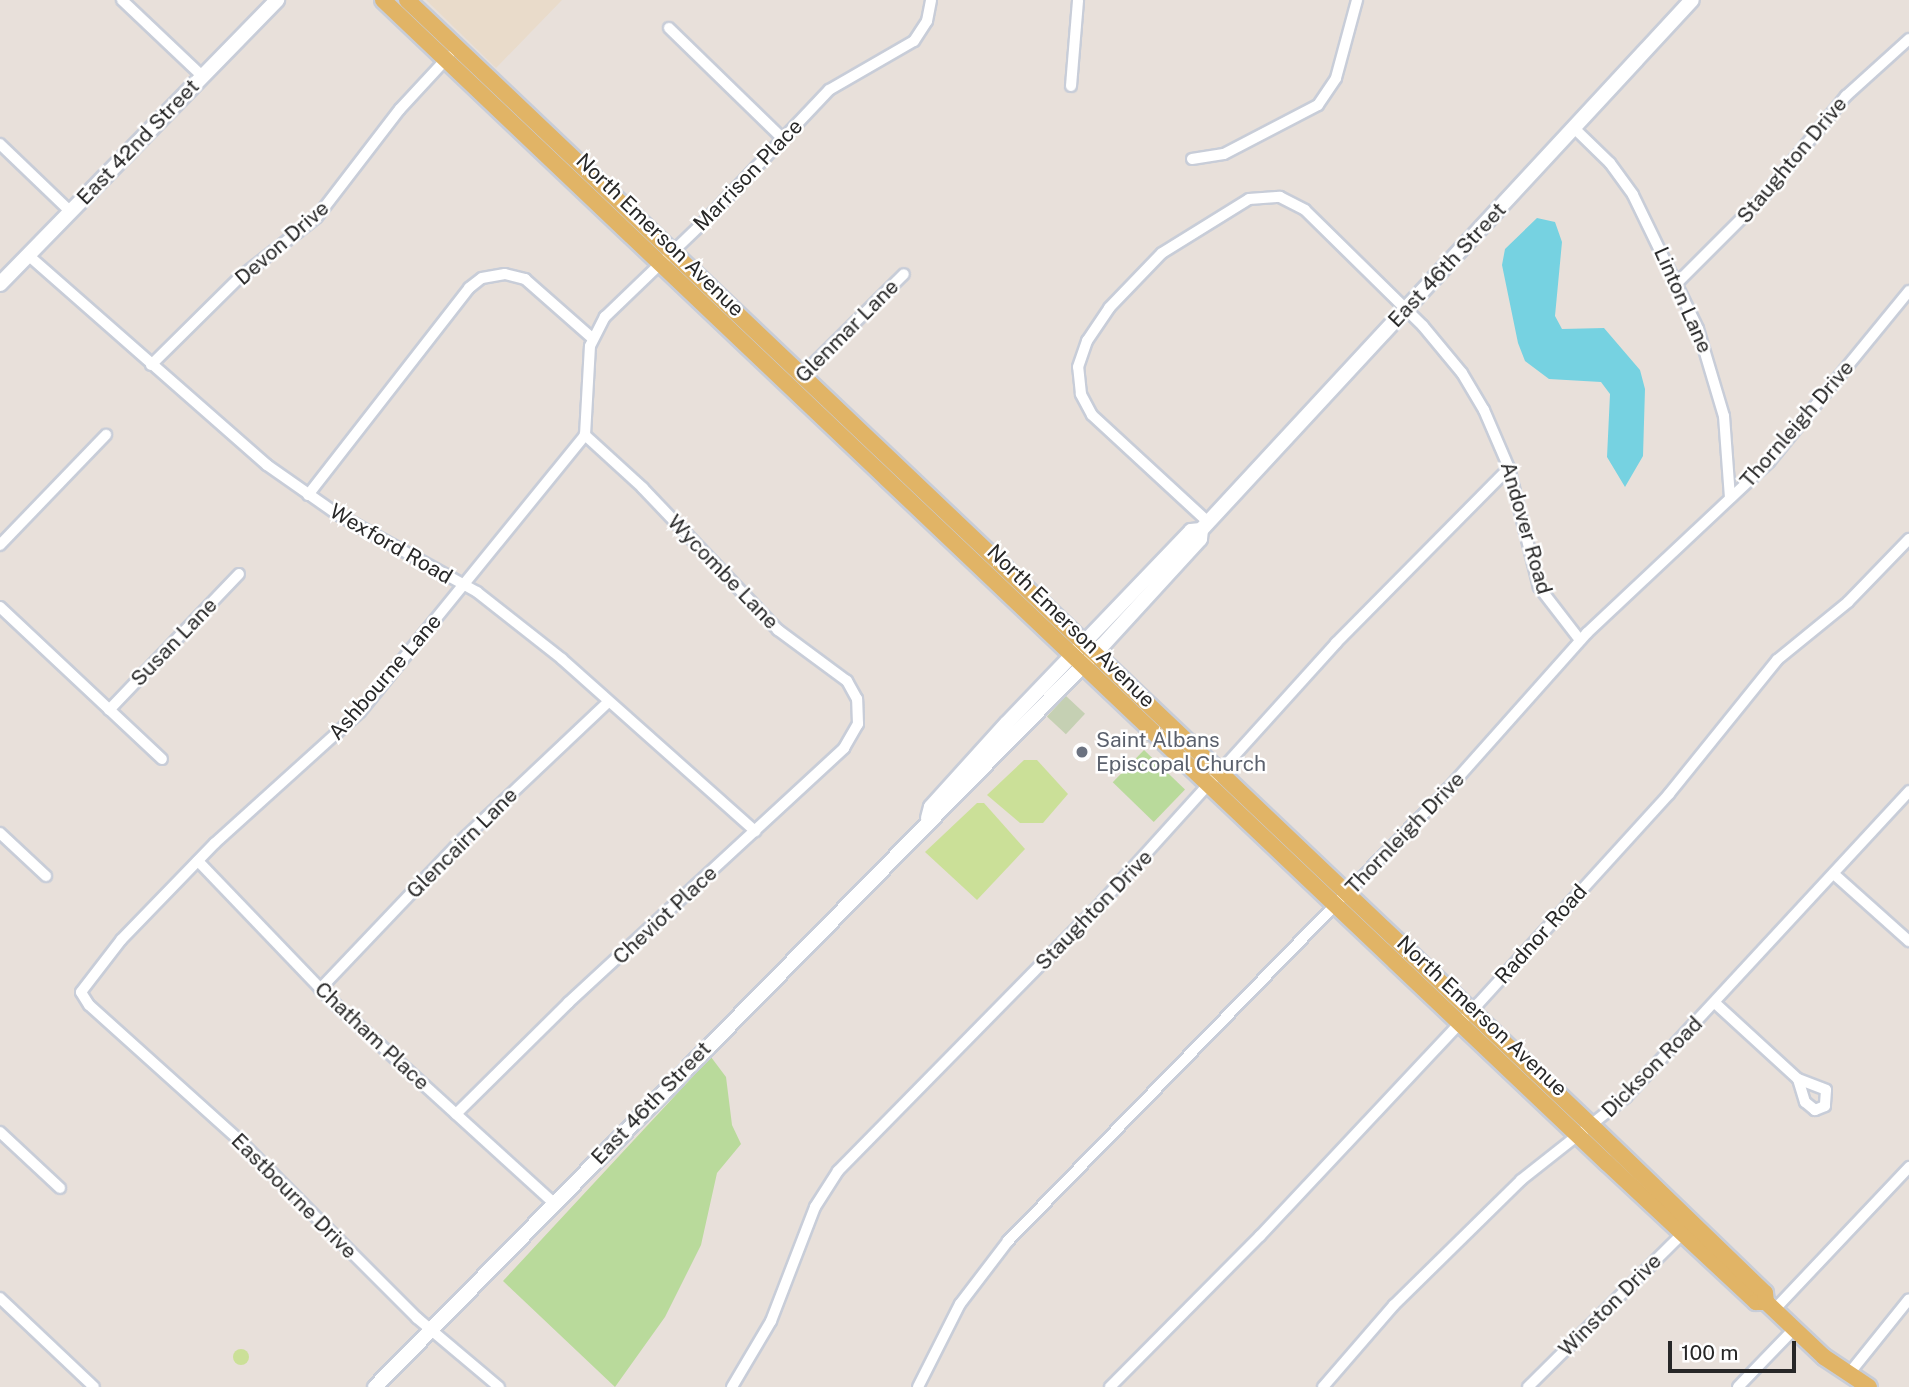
<!DOCTYPE html>
<html>
<head>
<meta charset="utf-8">
<style>
	body { margin:0 }
	#map { position:relative; width:1909px; height:1387px; overflow:hidden; background:#e8e0da; font-family:"Public Sans",sans-serif }
	div>[style] { position:absolute }
	[style*='--x'] { left:calc(var(--x)*1px); top:calc(var(--y)*1px); width:calc(var(--w)*1px); rotate:calc(var(--a)*1deg) }
	.education>* { inset:0; background:#e9dbca }
	.green>* { inset:0; background:#b9da9b; transform-origin:0 0 }
	.cemetery>* { inset:0; background:#c5d0b3; transform-origin:0 0 }
	.pitch>* { inset:0; background:#cbe098 }
	.round { border-radius:50% }
	.water>* { inset:0; background:#76d2e1 }
	.roads { filter:drop-shadow(2px 0 #c8cdd8) drop-shadow(-2px 0 #c8cdd8) drop-shadow(0 2px #c8cdd8) drop-shadow(0 -2px #c8cdd8) }
	.street>* { height:10px; margin:-5px; padding:0 5px; transform-origin:5px; border-radius:5px; background:#fff }
	.secondary>* { height:14px; margin:-7px; padding:0 7px; transform-origin:7px; border-radius:7px; background:#fff }
	.primary>* { height:16px; margin:-8px; padding:0 8px; transform-origin:8px; border-radius:8px; background:#e1b466 }
	.dots>* { width:19px; height:19px; translate:-50% -50%; box-sizing:border-box; border:4px solid #fff; border-radius:50% }
	span { translate:-50% -50%; white-space:nowrap; text-align:center; line-height:1.15; -webkit-text-stroke:5px #fff; paint-order:stroke }
	.street-label { font-size:21px; color:#272727 }
	.worship-label { font-size:21px; color:#5b616d }
	.left { translate:0 -50%; text-align:left }
	.scale { position:absolute; left:1668px; top:1341px; width:128px; height:32px; box-sizing:border-box; border:4px solid #272727; border-top:0; padding-left:9px; font-size:21px; line-height:24px; white-space:nowrap; color:#272727; -webkit-text-stroke:5px #fff; paint-order:stroke }
</style>
</head>
<body>
<div id="map">
	<div class="education">
		<i style="clip-path:polygon(426px 0,562px 0,496px 68px)"></i>
	</div>
	<div class="green">
		<i style="left:1144px;top:750px;width:57px;height:45px;rotate:44deg"></i>
		<i style="clip-path:polygon(711px 1057px,726px 1077px,732px 1125px,741px 1144px,717px 1173px,701px 1245px,665px 1317px,615px 1387px,503px 1281px)"></i>
	</div>
	<div class="cemetery">
		<i style="left:1066px;top:696px;width:26px;height:28px;rotate:43deg"></i>
	</div>
	<div class="pitch">
		<i style="clip-path:polygon(1024px 760px,1037px 760px,1068px 794px,1043px 823px,1020px 823px,987px 795px)"></i>
		<i style="clip-path:polygon(977px 803px,984px 803px,1025px 849px,977px 900px,925px 852px)"></i>
		<i class="round" style="left:233px;top:1349px;width:16px;height:16px"></i>
	</div>
	<div class="water">
		<i style="clip-path:polygon(1537px 218px,1555px 222px,1562px 242px,1555px 316px,1562px 329px,1604px 328px,1640px 370px,1645px 389px,1643px 456px,1625px 487px,1607px 457px,1610px 394px,1601px 382px,1549px 379px,1525px 361px,1518px 343px,1502px 265px,1505px 249px)"></i>
	</div>
	<div class="roads">
		<div class="street">
			<i style="--x:122;--y:0;--w:110;--a:43.5"></i>
			<i style="--x:669;--y:28;--w:159;--a:44.2"></i>
			<i style="--x:1071;--y:86;--w:86;--a:-85.3"></i>
			<i style="--x:1574;--y:128;--w:50;--a:44.2"></i>
			<i style="--x:1610;--y:163;--w:39;--a:54"></i>
			<i style="--x:1633;--y:195;--w:149;--a:64.1"></i>
			<i style="--x:1698;--y:329;--w:91;--a:73.4"></i>
			<i style="--x:1724;--y:416;--w:82;--a:85.8"></i>
			<i style="--x:0;--y:144;--w:98;--a:43.8"></i>
			<i style="--x:1192;--y:159;--w:32;--a:-9"></i>
			<i style="--x:1224;--y:154;--w:106;--a:-27.5"></i>
			<i style="--x:1318;--y:105;--w:32;--a:-56"></i>
			<i style="--x:1336;--y:78;--w:81;--a:-74.9"></i>
			<i style="--x:28;--y:255;--w:318;--a:41.3"></i>
			<i style="--x:267;--y:465;--w:85;--a:35"></i>
			<i style="--x:337;--y:514;--w:160;--a:29.1"></i>
			<i style="--x:477;--y:592;--w:108;--a:38.2"></i>
			<i style="--x:562;--y:659;--w:259;--a:41.7"></i>
			<i style="--x:1677;--y:283;--w:122;--a:-45"></i>
			<i style="--x:1763;--y:197;--w:131;--a:-50.6"></i>
			<i style="--x:1846;--y:96;--w:85;--a:-42.1"></i>
			<i style="--x:151;--y:365;--w:122;--a:-44.7"></i>
			<i style="--x:238;--y:279;--w:100;--a:-38.1"></i>
			<i style="--x:317;--y:217;--w:136;--a:-52.5"></i>
			<i style="--x:400;--y:109;--w:72;--a:-47.2"></i>
			<i style="--x:800;--y:377;--w:146;--a:-44.7"></i>
			<i style="--x:308;--y:495;--w:262;--a:-52.1"></i>
			<i style="--x:469;--y:288;--w:16;--a:-38"></i>
			<i style="--x:482;--y:278;--w:23;--a:-10"></i>
			<i style="--x:505;--y:274;--w:21;--a:14"></i>
			<i style="--x:525;--y:279;--w:89;--a:41.4"></i>
			<i style="--x:1208;--y:522;--w:158;--a:-137.3"></i>
			<i style="--x:1092;--y:415;--w:24;--a:-118"></i>
			<i style="--x:1081;--y:394;--w:27;--a:-96"></i>
			<i style="--x:1078;--y:367;--w:28;--a:-71"></i>
			<i style="--x:1087;--y:341;--w:40;--a:-56"></i>
			<i style="--x:1109;--y:308;--w:76;--a:-46.1"></i>
			<i style="--x:1162;--y:253;--w:102;--a:-31.8"></i>
			<i style="--x:1249;--y:199;--w:31;--a:-4"></i>
			<i style="--x:1280;--y:197;--w:28;--a:27"></i>
			<i style="--x:1305;--y:210;--w:165;--a:44.5"></i>
			<i style="--x:1423;--y:326;--w:61;--a:50.3"></i>
			<i style="--x:1462;--y:373;--w:43;--a:59.3"></i>
			<i style="--x:1484;--y:410;--w:63;--a:66.7"></i>
			<i style="--x:1509;--y:468;--w:123;--a:75.9"></i>
			<i style="--x:1539;--y:587;--w:67;--a:52.3"></i>
			<i style="--x:0;--y:545;--w:153;--a:-46.1"></i>
			<i style="--x:0;--y:607;--w:222;--a:43.2"></i>
			<i style="--x:109;--y:710;--w:188;--a:-46.3"></i>
			<i style="--x:0;--y:833;--w:63;--a:43.1"></i>
			<i style="--x:198;--y:861;--w:197;--a:46.2"></i>
			<i style="--x:334;--y:1003;--w:297;--a:42.3"></i>
			<i style="--x:1834;--y:874;--w:101;--a:41.8"></i>
			<i style="--x:320;--y:989;--w:200;--a:-46.4"></i>
			<i style="--x:458;--y:844;--w:207;--a:-43.4"></i>
			<i style="--x:1715;--y:1003;--w:113;--a:42.5"></i>
			<i style="--x:1798;--y:1079;--w:30;--a:21"></i>
			<i style="--x:1826;--y:1090;--w:16;--a:94"></i>
			<i style="--x:1825;--y:1106;--w:11;--a:158"></i>
			<i style="--x:1815;--y:1110;--w:13;--a:-141"></i>
			<i style="--x:1805;--y:1102;--w:24;--a:-107"></i>
			<i style="--x:456;--y:1114;--w:158;--a:-44.7"></i>
			<i style="--x:568;--y:1003;--w:376;--a:-42.7"></i>
			<i style="--x:844;--y:748;--w:28;--a:-60"></i>
			<i style="--x:858;--y:724;--w:25;--a:-92"></i>
			<i style="--x:857;--y:699;--w:21;--a:-119"></i>
			<i style="--x:847;--y:681;--w:86;--a:-143.5"></i>
			<i style="--x:778;--y:630;--w:196;--a:-133.6"></i>
			<i style="--x:643;--y:488;--w:79;--a:-137.6"></i>
			<i style="--x:0;--y:1132;--w:82;--a:43"></i>
			<i style="--x:0;--y:1298;--w:129;--a:43.4"></i>
			<i style="--x:1774;--y:1310;--w:197;--a:-46.6"></i>
			<i style="--x:1848;--y:1375;--w:97;--a:-51.2"></i>
			<i style="--x:499;--y:1387;--w:107;--a:-139.9"></i>
			<i style="--x:417;--y:1318;--w:253;--a:-135"></i>
			<i style="--x:238;--y:1139;--w:200;--a:-138"></i>
			<i style="--x:89;--y:1005;--w:15;--a:-122"></i>
			<i style="--x:81;--y:992;--w:66;--a:-52.4"></i>
			<i style="--x:121;--y:940;--w:135;--a:-45.9"></i>
			<i style="--x:215;--y:843;--w:195;--a:-42.1"></i>
			<i style="--x:360;--y:712;--w:357;--a:-50.9"></i>
			<i style="--x:585;--y:435;--w:89;--a:-86.8"></i>
			<i style="--x:590;--y:346;--w:33;--a:-63"></i>
			<i style="--x:605;--y:317;--w:143;--a:-43.9"></i>
			<i style="--x:708;--y:218;--w:176;--a:-46.6"></i>
			<i style="--x:829;--y:90;--w:98;--a:-30"></i>
			<i style="--x:914;--y:41;--w:24;--a:-57"></i>
			<i style="--x:927;--y:21;--w:21;--a:-79"></i>
			<i style="--x:732;--y:1387;--w:77;--a:-59.4"></i>
			<i style="--x:771;--y:1321;--w:122;--a:-68.9"></i>
			<i style="--x:815;--y:1207;--w:43;--a:-57.4"></i>
			<i style="--x:838;--y:1171;--w:378;--a:-45.5"></i>
			<i style="--x:1103;--y:901;--w:348;--a:-47.9"></i>
			<i style="--x:1336;--y:643;--w:246;--a:-45.3"></i>
			<i style="--x:918;--y:1387;--w:93;--a:-63.2"></i>
			<i style="--x:960;--y:1304;--w:79;--a:-52.7"></i>
			<i style="--x:1008;--y:1241;--w:631;--a:-45.77"></i>
			<i style="--x:1448;--y:789;--w:209;--a:-48.3"></i>
			<i style="--x:1587;--y:633;--w:250;--a:-43.2"></i>
			<i style="--x:1769;--y:462;--w:221;--a:-50.7"></i>
			<i style="--x:1110;--y:1387;--w:213;--a:-45.2"></i>
			<i style="--x:1260;--y:1236;--w:318;--a:-46.8"></i>
			<i style="--x:1478;--y:1004;--w:284;--a:-47.7"></i>
			<i style="--x:1669;--y:794;--w:172;--a:-51.1"></i>
			<i style="--x:1777;--y:660;--w:92;--a:-39.2"></i>
			<i style="--x:1848;--y:602;--w:88;--a:-45.9"></i>
			<i style="--x:1323;--y:1387;--w:108;--a:-49.1"></i>
			<i style="--x:1394;--y:1305;--w:178;--a:-44.5"></i>
			<i style="--x:1521;--y:1180;--w:134;--a:-38.3"></i>
			<i style="--x:1626;--y:1097;--w:417;--a:-47.2"></i>
			<i style="--x:1528;--y:1387;--w:221;--a:-44.8"></i>
			<i style="--x:1738;--y:1387;--w:81;--a:-46"></i>
		</div>
		<div class="secondary">
			<i style="--x:0;--y:284;--w:397;--a:-45.7"></i>
			<i style="--x:928;--y:818;--w:11;--a:-75"></i>
			<i style="--x:931;--y:807;--w:113;--a:-47.9"></i>
			<i style="--x:1007;--y:723;--w:266;--a:-46.2"></i>
			<i style="--x:1191;--y:531;--w:10;--a:-6"></i>
			<i style="--x:375;--y:1387;--w:1038;--a:-45.55"></i>
			<i style="--x:1102;--y:646;--w:145;--a:-47.5"></i>
			<i style="--x:1200;--y:539;--w:9;--a:-84"></i>
			<i style="--x:1201;--y:530;--w:722;--a:-47.19"></i>
		</div>
		<div class="primary">
			<i style="--x:383;--y:0;--w:1688;--a:43.54"></i>
			<i style="--x:1607;--y:1163;--w:204;--a:43"></i>
			<i style="--x:1756;--y:1302;--w:10;--a:0"></i>
			<i style="--x:1766;--y:1302;--w:80;--a:43.5"></i>
			<i style="--x:1824;--y:1357;--w:54;--a:33.7"></i>
			<i style="--x:407;--y:0;--w:1636;--a:43.54"></i>
			<i style="--x:1593;--y:1127;--w:239;--a:44"></i>
			<i style="--x:1765;--y:1293;--w:9;--a:84"></i>
		</div>
	</div>
	<div class="dots">
		<i style="left:1082px;top:752px;background:#6b7280"></i>
	</div>
	<div class="street-label">
		<span style="left:138px;top:142px;rotate:-46deg">East 42nd Street</span>
		<span style="left:1792px;top:160px;rotate:-50deg">Staughton Drive</span>
		<span style="left:748px;top:175px;rotate:-46deg">Marrison Place</span>
		<span style="left:660px;top:235px;rotate:44deg">North Emerson Avenue</span>
		<span style="left:282px;top:243px;rotate:-41deg">Devon Drive</span>
		<span style="left:1447px;top:265px;rotate:-47deg">East 46th Street</span>
		<span style="left:1683px;top:300px;rotate:66deg">Linton Lane</span>
		<span style="left:847px;top:331px;rotate:-45deg">Glenmar Lane</span>
		<span style="left:1797px;top:424px;rotate:-49deg">Thornleigh Drive</span>
		<span style="left:1526px;top:528px;rotate:74deg">Andover Road</span>
		<span style="left:391px;top:544px;rotate:30deg">Wexford Road</span>
		<span style="left:723px;top:572px;rotate:46deg">Wycombe Lane</span>
		<span style="left:1071px;top:626px;rotate:44deg">North Emerson Avenue</span>
		<span style="left:174px;top:642px;rotate:-46deg">Susan Lane</span>
		<span style="left:385px;top:677px;rotate:-49deg">Ashbourne Lane</span>
		<span style="left:1405px;top:833px;rotate:-46deg">Thornleigh Drive</span>
		<span style="left:462px;top:843px;rotate:-45deg">Glencairn Lane</span>
		<span style="left:1094px;top:910px;rotate:-46deg">Staughton Drive</span>
		<span style="left:665px;top:915px;rotate:-43deg">Cheviot Place</span>
		<span style="left:1541px;top:934px;rotate:-48deg">Radnor Road</span>
		<span style="left:1482px;top:1016px;rotate:43deg">North Emerson Avenue</span>
		<span style="left:372px;top:1036px;rotate:43deg">Chatham Place</span>
		<span style="left:1652px;top:1067px;rotate:-45deg">Dickson Road</span>
		<span style="left:651px;top:1103px;rotate:-46deg">East 46th Street</span>
		<span style="left:294px;top:1196px;rotate:45deg">Eastbourne Drive</span>
		<span style="left:1610px;top:1305px;rotate:-45deg">Winston Drive</span>
	</div>
	<div class="worship-label">
		<span class="left" style="left:1096px;top:752px">Saint Albans<br>Episcopal Church</span>
	</div>
	<div class="scale">100 m</div>
</div>
</body>
</html>
